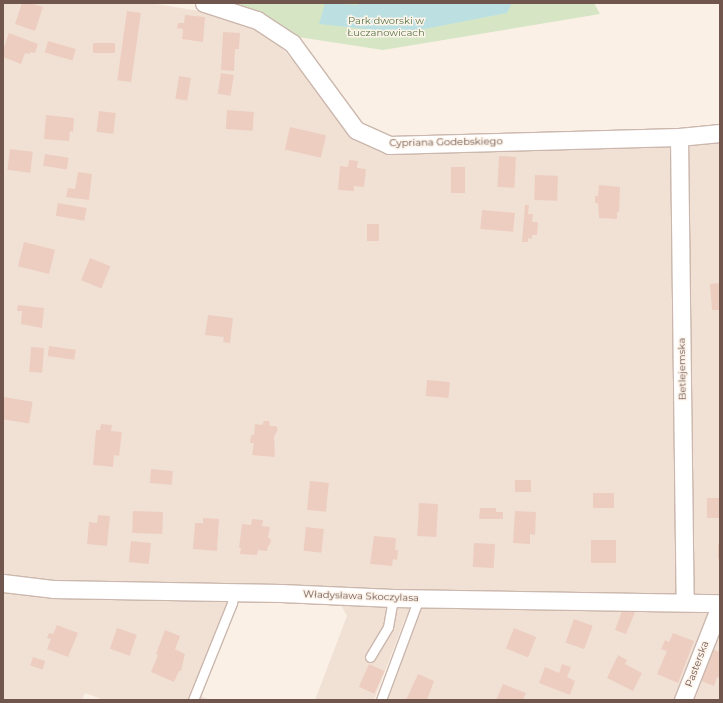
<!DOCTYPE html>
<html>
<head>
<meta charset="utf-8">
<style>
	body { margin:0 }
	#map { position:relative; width:723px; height:703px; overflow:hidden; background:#faf0e6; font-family:Montserrat,sans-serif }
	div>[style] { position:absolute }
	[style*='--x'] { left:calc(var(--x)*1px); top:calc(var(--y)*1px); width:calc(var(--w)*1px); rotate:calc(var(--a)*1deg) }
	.residential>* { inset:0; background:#f1e1d5 }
	.green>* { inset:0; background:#d6e6c5 }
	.water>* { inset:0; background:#bce0e2 }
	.building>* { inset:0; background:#edcdc0; transform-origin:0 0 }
	.roads { filter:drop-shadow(1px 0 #cbb7ad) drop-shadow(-1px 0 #cbb7ad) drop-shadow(0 1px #cbb7ad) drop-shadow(0 -1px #cbb7ad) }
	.lane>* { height:9px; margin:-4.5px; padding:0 4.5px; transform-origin:4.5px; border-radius:4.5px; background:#fff }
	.street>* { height:17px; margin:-8.5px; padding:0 8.5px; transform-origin:8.5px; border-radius:8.5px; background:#fff }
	span { translate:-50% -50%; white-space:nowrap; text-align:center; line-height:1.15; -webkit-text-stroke:3px #fdf4eb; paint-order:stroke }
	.park-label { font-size:10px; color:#597646 }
	.street-label { font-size:10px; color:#71564d }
	.frame { position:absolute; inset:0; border:4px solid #71564d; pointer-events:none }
</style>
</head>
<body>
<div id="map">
	<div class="residential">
		<i style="clip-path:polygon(3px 3px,150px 3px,230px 16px,260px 27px,280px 46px,356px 134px,374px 145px,687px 145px,720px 142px,720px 700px,387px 700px,421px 607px,406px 616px,374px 700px,315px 700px,347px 616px,341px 605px,238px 600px,201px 696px,210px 700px,104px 700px,85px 693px,82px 700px,3px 700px)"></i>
	</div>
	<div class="green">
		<i style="clip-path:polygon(204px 3px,594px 3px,600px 14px,383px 50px,298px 37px,257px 20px)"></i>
	</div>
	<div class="water">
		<i style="clip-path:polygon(325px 3px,358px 5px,358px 3px,512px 3px,507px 13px,404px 33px,319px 24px)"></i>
	</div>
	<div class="building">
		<i style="clip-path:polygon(22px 3px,30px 3px,43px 7px,35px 31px,15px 24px)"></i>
		<i style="left:127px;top:11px;width:14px;height:70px;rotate:8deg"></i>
		<i style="clip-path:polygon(185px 15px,205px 17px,203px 42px,182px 39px,183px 29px,177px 28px,178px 23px,184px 23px)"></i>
		<i style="clip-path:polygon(223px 32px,240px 33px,239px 49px,235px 49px,234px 71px,221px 70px)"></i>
		<i style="clip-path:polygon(9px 33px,38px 44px,35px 53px,30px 52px,30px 54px,25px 53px,21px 64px,3px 57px,3px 50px)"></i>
		<i style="left:48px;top:41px;width:29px;height:12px;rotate:16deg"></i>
		<i style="left:93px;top:43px;width:22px;height:10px"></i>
		<i style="left:221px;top:73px;width:13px;height:21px;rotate:9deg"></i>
		<i style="left:179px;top:76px;width:12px;height:23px;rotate:9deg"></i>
		<i style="left:227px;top:110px;width:27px;height:19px;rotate:4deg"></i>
		<i style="left:99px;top:111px;width:17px;height:21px;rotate:7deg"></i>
		<i style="clip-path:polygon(46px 115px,74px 118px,73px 132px,70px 131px,69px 141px,44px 139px)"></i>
		<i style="left:290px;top:127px;width:37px;height:23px;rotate:13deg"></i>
		<i style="left:10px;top:149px;width:23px;height:21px;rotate:7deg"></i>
		<i style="left:45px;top:154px;width:24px;height:12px;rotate:9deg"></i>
		<i style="left:499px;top:156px;width:17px;height:31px;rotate:3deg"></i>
		<i style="clip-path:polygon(349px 160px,358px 161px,357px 168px,366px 169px,364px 187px,354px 186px,354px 191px,338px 190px,340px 166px,348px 167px)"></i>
		<i style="left:451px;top:167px;width:14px;height:26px"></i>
		<i style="clip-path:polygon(78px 172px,92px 174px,89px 200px,66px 197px,68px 188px,75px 189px)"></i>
		<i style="left:535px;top:175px;width:23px;height:25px;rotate:2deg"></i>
		<i style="clip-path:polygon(599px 185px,620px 187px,619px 212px,617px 212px,617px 219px,599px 218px,598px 203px,595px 203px,595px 196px,598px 196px)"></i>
		<i style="left:58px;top:203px;width:29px;height:13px;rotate:10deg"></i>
		<i style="clip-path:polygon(525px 205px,529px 205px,528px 214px,533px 214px,532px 222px,538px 222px,537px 235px,532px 235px,532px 239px,528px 238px,528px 242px,522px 242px)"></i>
		<i style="left:482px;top:210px;width:33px;height:19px;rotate:5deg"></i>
		<i style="left:367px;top:224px;width:12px;height:17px"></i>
		<i style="left:24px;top:242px;width:32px;height:25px;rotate:14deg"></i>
		<i style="left:90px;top:258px;width:22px;height:24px;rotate:22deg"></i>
		<i style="clip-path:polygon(720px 283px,720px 310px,712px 310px,710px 284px)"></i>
		<i style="clip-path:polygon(18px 305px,44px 308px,42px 328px,21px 324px,22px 311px,17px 311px)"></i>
		<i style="clip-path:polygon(208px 315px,233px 318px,230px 343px,223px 342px,224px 337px,205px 335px)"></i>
		<i style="left:49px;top:346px;width:27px;height:10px;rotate:8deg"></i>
		<i style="left:31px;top:347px;width:13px;height:25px;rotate:4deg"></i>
		<i style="left:427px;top:380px;width:23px;height:16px;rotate:5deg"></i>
		<i style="left:3px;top:397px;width:30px;height:22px;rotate:9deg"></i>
		<i style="clip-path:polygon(264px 421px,269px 421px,270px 426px,276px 426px,278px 429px,274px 437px,275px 457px,252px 455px,254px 443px,250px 443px,251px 435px,254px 435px,255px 424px,262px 425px)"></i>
		<i style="clip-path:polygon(101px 424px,112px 425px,111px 431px,122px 432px,119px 456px,114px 455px,113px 467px,93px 465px,96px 430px,100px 430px)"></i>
		<i style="left:151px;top:469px;width:22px;height:14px;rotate:5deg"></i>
		<i style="left:515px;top:480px;width:16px;height:12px"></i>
		<i style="left:310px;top:481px;width:19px;height:29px;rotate:6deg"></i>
		<i style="left:593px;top:493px;width:21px;height:15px"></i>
		<i style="left:707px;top:498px;width:13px;height:20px"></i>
		<i style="left:419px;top:503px;width:19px;height:33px;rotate:3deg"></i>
		<i style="clip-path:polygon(480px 508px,496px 508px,496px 512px,503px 512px,503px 519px,479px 519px)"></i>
		<i style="left:133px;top:511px;width:30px;height:22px;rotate:2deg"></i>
		<i style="clip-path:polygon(515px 511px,536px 512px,535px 535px,530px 534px,530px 544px,513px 543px)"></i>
		<i style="clip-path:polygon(98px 515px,110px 516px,107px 546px,87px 544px,89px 522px,97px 523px)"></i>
		<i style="clip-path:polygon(203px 518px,219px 519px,217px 551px,193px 549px,195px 523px,203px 523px)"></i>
		<i style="clip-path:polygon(252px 519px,263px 520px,262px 526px,270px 527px,268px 537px,271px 540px,270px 544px,268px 546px,267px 551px,258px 550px,257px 555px,240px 554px,241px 548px,239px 548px,242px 524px,251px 525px)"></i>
		<i style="left:306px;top:527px;width:18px;height:24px;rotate:6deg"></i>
		<i style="clip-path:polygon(374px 536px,396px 538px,395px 550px,398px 550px,397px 560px,393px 559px,392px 566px,370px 564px)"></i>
		<i style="left:591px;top:540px;width:25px;height:23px"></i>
		<i style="left:131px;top:541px;width:20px;height:21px;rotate:6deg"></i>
		<i style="left:474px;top:543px;width:21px;height:24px;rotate:3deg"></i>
		<i style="left:718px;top:544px;width:2px;height:15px"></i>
		<i style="clip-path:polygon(632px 610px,636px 610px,626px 634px,615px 630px,622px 611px)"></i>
		<i style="left:574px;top:619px;width:20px;height:25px;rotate:20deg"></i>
		<i style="clip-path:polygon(57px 625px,78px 633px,68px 657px,47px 649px,51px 639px,47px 638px,49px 633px,53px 634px)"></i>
		<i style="left:117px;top:628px;width:21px;height:22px;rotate:19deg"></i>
		<i style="left:514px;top:628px;width:24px;height:22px;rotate:22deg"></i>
		<i style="clip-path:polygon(165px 630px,180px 636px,175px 649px,185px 654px,181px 671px,179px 671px,174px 682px,151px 672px,158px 655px,156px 654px)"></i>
		<i style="clip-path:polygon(673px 633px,694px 641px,678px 683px,657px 674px,667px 651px,661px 649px,665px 640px,669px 642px)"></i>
		<i style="clip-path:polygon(712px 649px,720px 652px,720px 678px,717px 677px,714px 686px,699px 680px)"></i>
		<i style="clip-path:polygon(618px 655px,627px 660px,625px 664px,642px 673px,633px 691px,607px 678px)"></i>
		<i style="left:33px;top:657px;width:13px;height:9px;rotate:18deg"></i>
		<i style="left:369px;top:664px;width:17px;height:25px;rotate:24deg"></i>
		<i style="clip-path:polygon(562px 664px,571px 667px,567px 677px,575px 681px,570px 695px,539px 683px,545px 667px,559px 673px)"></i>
		<i style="clip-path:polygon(418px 674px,434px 681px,427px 700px,406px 700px)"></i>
		<i style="clip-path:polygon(503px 684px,526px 693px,523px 700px,496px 700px)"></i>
	</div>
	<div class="roads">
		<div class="lane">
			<i style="--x:370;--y:657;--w:35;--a:-59"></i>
			<i style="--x:388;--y:627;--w:29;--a:-80"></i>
			<i style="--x:193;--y:700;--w:105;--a:-68.1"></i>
			<i style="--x:232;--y:603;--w:11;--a:-80"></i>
			<i style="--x:381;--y:700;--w:109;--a:-69.6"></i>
		</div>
		<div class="street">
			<i style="--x:204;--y:3;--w:56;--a:17.8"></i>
			<i style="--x:257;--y:20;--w:42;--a:33.3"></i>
			<i style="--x:292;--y:43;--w:108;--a:53.7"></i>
			<i style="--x:356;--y:130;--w:36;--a:24"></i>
			<i style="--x:389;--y:145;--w:290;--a:-1.6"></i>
			<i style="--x:679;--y:137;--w:41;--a:-5.6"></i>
			<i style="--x:679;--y:137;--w:464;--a:89.3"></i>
			<i style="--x:3;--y:583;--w:50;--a:6.8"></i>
			<i style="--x:53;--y:589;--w:228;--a:1"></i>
			<i style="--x:281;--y:593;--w:112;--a:2.6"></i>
			<i style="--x:393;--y:598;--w:327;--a:0.9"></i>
			<i style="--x:683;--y:700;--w:101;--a:-68.5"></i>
		</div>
	</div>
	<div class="park-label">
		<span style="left:386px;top:26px">Park dworski w<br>Łuczanowicach</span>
	</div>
	<div class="street-label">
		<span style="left:446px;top:142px;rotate:-1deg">Cypriana Godebskiego</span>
		<span style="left:682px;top:369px;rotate:-91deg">Betlejemska</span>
		<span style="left:361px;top:596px;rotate:2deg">Władysława Skoczylasa</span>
		<span style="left:697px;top:664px;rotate:-69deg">Pasterska</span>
	</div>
	<div class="frame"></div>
</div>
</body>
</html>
